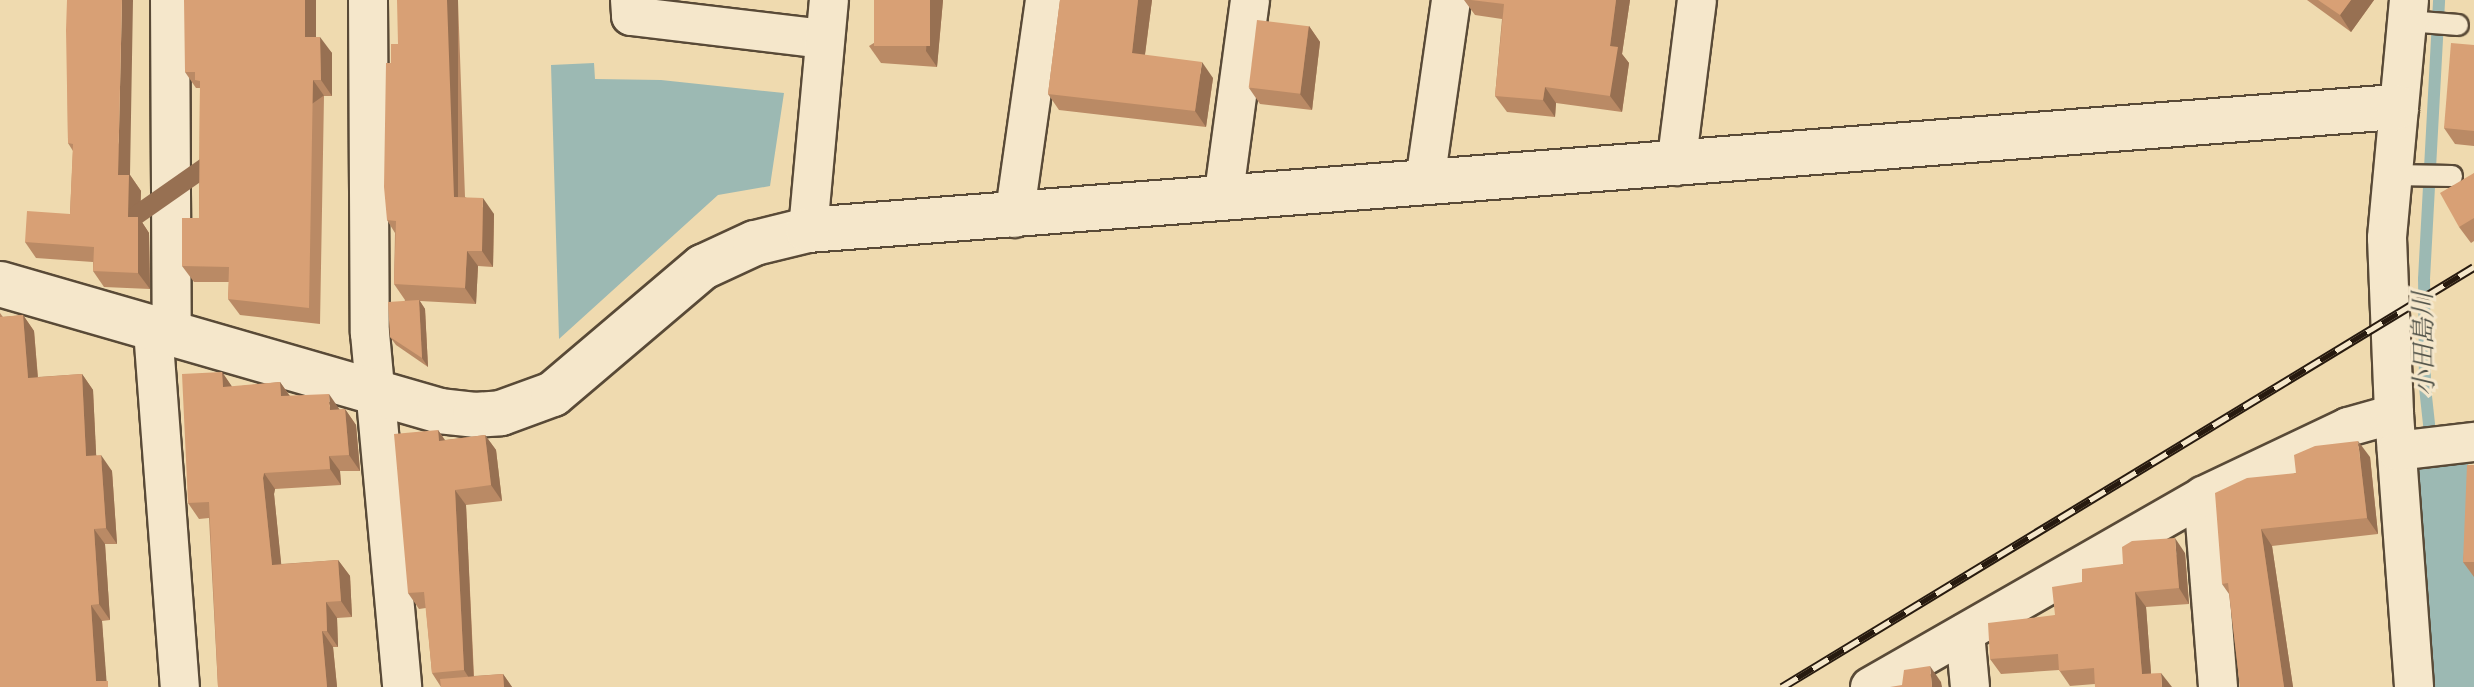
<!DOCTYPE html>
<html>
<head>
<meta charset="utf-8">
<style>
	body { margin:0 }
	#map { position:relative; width:2474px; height:687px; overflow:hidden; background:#efdaaf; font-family:"Sorts Mill Goudy","Noto Serif JP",serif }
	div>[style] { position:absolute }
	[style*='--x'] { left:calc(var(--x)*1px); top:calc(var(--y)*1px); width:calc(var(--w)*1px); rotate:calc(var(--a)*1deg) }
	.water>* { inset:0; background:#9cb9b3 }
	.stream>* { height:12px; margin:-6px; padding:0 6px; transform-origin:6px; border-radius:6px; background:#9cb9b3 }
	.river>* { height:70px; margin:-35px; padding:0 35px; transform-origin:35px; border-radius:35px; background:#9cb9b3 }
	.roads { filter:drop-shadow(2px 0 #594a37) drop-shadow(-2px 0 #594a37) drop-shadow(0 2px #594a37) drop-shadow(0 -2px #594a37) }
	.lane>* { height:20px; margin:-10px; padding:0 10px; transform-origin:10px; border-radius:10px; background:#f5e7cb }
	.street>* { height:38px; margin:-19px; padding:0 19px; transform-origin:19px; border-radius:19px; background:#f5e7cb }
	.secondary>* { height:44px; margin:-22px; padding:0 22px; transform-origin:22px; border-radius:22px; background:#f5e7cb }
	.rail>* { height:9px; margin-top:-4.5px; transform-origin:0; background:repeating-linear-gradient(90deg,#f5e7cb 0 18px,#271a0f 0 36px); box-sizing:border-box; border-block:2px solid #271a0f }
	.wall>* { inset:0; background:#ba8a65 }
	.shaded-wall>* { inset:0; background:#977052; transform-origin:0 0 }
	.building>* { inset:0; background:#d8a075; transform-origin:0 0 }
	span { translate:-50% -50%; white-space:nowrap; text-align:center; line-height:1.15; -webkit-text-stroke:6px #f5e7cb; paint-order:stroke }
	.water-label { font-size:26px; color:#505248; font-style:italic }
</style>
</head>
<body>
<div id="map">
	<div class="water">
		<i style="clip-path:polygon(594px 63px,595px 79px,661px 80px,784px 93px,770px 186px,718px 195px,559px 339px,551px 65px)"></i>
	</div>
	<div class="stream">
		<i style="--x:2434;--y:470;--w:83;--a:-96.2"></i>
		<i style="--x:2425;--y:387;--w:108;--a:-90.5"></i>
		<i style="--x:2424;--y:279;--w:279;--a:-86.9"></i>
	</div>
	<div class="river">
		<i style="--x:2434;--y:470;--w:217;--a:86.8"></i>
	</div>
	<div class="roads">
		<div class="lane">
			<i style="--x:2408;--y:21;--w:50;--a:4.6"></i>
			<i style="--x:2392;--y:175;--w:60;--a:1"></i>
		</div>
		<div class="street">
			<i style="--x:170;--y:0;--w:335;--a:89.7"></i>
			<i style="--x:368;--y:0;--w:333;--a:89.7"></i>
			<i style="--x:370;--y:333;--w:355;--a:84.8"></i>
			<i style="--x:630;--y:0;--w:16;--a:86"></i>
			<i style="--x:631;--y:16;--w:195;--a:6.8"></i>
			<i style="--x:2409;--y:0;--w:239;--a:95.3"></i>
			<i style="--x:2387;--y:238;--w:176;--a:87.7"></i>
			<i style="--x:2394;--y:414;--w:274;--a:85.8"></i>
			<i style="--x:1676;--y:166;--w:167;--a:-82.8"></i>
			<i style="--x:1425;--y:181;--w:183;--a:-81.8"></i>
			<i style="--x:1223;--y:200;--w:202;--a:-82.3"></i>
			<i style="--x:1014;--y:218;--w:220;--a:-81.9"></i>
			<i style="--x:808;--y:230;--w:231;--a:-84.8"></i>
			<i style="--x:153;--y:330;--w:358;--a:85.7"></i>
			<i style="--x:2397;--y:451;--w:78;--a:-6.7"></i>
			<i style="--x:2203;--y:496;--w:192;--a:85.5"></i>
			<i style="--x:1965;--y:633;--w:54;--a:84.7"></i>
			<i style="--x:1870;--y:687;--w:384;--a:-29.8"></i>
			<i style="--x:2203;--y:496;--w:161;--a:-25.4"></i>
			<i style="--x:2348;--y:427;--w:48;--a:-15.8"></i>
		</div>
		<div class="secondary">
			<i style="--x:0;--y:284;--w:457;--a:16.1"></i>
			<i style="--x:439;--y:411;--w:36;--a:6"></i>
			<i style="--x:475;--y:415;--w:26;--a:-4"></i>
			<i style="--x:501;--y:413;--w:55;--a:-20.1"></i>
			<i style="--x:553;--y:394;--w:197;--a:-40.3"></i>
			<i style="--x:703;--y:267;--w:57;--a:-24.8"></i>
			<i style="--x:755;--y:243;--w:55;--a:-13.8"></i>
			<i style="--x:808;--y:230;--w:1593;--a:-4.43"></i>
		</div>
	</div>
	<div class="rail">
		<i style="--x:1782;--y:687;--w:809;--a:-31.26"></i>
	</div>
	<div class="wall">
		<i style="clip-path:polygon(67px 0,130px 175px,141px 191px,140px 219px,149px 233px,150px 289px,104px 287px,93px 271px,93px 262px,36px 258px,25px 242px,70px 214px,73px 151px,68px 143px)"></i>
		<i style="clip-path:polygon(458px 0,465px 197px,494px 214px,493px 267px,478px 266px,476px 304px,420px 301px,425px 309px,428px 367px,396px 345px,390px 337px,405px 300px,394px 284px,395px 233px,387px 220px,398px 44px)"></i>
		<i style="clip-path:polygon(943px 0,937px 67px,881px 63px,869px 46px)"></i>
		<i style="clip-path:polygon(1060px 0,1152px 0,1145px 55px,1213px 78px,1206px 127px,1059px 110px,1048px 94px)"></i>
		<i style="clip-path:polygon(1464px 0,1630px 0,1622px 54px,1629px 63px,1622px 112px,1556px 103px,1555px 117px,1507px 112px,1495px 96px,1502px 19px,1475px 15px)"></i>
		<i style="clip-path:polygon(2307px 0,2374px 0,2351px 32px)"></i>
		<i style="clip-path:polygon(1309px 26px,1320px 42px,1312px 110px,1260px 104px,1249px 88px)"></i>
		<i style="clip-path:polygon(316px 37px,332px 53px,332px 96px,324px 96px,320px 324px,240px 315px,228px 299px,229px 282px,194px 282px,182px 266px,199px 218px,200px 88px,196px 88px,185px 72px)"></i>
		<i style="clip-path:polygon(2474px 45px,2474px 146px,2455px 144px,2444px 128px)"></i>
		<i style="clip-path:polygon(2474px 173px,2474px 241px,2471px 243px,2459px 227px)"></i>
		<i style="clip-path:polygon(0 313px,3px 317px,23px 315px,34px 331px,38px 377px,82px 374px,93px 390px,96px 455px,112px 471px,117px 544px,105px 544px,110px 620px,102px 621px,106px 681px,0 687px)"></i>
		<i style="clip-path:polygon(222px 372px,232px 387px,280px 382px,290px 396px,339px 410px,345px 409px,356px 425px,360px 471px,340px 471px,341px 485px,275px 489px,274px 494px,281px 564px,338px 560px,350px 576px,352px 617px,337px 618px,338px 647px,333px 647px,337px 687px,218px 687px,209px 518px,199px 519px,188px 503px)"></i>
		<i style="clip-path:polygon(438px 430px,445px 440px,485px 435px,496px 450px,502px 501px,466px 505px,474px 676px,503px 674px,512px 687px,441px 687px,432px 673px,426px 608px,419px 609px,408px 593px)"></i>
		<i style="clip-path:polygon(2370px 457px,2378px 534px,2272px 546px,2293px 687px,2240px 687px,2229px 594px,2222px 584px,2296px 473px)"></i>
		<i style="clip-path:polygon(2474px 465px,2474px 577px,2463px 562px)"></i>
		<i style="clip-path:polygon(2185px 553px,2189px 604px,2146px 607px,2151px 673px,2095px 684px,2070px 686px,2059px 670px,2001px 674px,1990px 659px,2055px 615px,2082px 582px,2123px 564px)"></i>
	</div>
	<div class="shaded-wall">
		<i style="clip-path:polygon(122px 0,133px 0,130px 175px,141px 191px,140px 219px,149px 233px,150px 289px,138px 273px,118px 175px)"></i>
		<i style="clip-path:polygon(305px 0,316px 0,316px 53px,305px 37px)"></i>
		<i style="left:447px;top:0;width:11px;height:197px"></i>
		<i style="clip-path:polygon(930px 0,943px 0,937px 67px,926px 51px)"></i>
		<i style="clip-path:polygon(1138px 0,1152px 0,1143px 69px,1132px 53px)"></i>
		<i style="clip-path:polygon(1616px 0,1630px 0,1622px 54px,1629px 63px,1622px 112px,1610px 96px,1610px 46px)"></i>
		<i style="clip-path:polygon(2351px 0,2374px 0,2351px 32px,2340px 15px)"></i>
		<i style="clip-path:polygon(1309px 26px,1320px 42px,1312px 110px,1300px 94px)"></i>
		<i style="clip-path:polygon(320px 37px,332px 53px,332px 96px,321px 80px)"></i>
		<i style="clip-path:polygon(1202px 62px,1213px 78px,1206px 127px,1195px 111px)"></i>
		<i style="left:313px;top:80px;width:19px;height:228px;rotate:55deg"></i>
		<i style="clip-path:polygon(1545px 87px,1556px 103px,1555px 117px,1543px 100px)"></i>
		<i style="clip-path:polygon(483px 198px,494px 214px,493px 267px,482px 251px)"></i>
		<i style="clip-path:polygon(467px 251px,478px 266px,476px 304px,465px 288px)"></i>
		<i style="clip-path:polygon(419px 300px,425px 309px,428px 367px,422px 358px)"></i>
		<i style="clip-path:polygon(23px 315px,34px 331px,39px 394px,28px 378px)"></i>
		<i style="clip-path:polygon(222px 372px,233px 388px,223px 387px)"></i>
		<i style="clip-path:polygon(82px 374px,93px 390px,97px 472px,86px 456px)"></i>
		<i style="clip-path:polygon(280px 382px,291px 398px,281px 396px)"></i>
		<i style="clip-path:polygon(329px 394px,340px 410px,330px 410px)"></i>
		<i style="clip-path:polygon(345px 409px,356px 425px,360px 471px,349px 455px)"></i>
		<i style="clip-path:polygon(438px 430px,448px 445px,439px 441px)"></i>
		<i style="clip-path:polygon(485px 435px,496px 450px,502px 501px,491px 485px)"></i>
		<i style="clip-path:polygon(2358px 441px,2370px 457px,2378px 534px,2367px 518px)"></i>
		<i style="clip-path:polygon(101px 455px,112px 471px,117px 544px,106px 528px)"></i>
		<i style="clip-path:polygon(329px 456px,340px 471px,341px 485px,330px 469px)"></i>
		<i style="clip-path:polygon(264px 473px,275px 489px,274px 494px,283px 581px,272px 565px,263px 478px)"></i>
		<i style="clip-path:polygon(455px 490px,466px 505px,474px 686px,464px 670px)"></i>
		<i style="clip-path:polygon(94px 529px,105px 544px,110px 620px,99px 604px)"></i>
		<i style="clip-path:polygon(2261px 529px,2272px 546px,2293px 687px,2284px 687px)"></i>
		<i style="clip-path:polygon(2175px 538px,2185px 553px,2189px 604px,2179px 588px)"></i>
		<i style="clip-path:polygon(338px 560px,350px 576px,352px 617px,341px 601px)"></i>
		<i style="clip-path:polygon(2135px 592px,2146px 607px,2152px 687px,2142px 674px)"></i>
		<i style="clip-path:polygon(326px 602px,337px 618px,338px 647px,327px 631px)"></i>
		<i style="clip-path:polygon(91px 605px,102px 621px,107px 687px,96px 681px)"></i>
		<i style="clip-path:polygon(322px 631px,333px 647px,337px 687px,327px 687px)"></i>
		<i style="clip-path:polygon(1930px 666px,1941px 682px,1942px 687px,1932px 687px)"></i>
		<i style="clip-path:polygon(2161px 673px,2172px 687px,2162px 687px)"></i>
		<i style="clip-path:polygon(503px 674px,512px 687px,504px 687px)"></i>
	</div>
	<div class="building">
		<i style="clip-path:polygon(67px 0,122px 0,118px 175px,129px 175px,128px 217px,138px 217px,138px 273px,93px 271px,94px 247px,25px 242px,27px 211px,70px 214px,73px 144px,68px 143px,66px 30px)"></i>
		<i style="clip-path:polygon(184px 0,305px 0,305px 37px,320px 37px,321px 80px,313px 80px,309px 308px,228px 299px,229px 267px,182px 266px,182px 218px,199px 218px,200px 81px,195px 80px,195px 72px,185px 72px)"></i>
		<i style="clip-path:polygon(397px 0,447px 0,454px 197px,483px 198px,482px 251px,467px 251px,465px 288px,394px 284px,396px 221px,387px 220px,384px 187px,386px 63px,391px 63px,391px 44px,398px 44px)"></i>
		<i style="left:874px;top:0;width:56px;height:46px"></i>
		<i style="clip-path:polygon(1060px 0,1138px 0,1132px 53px,1202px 62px,1195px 111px,1048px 94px)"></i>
		<i style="clip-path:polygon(1471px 0,1616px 0,1610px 46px,1618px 47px,1610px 96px,1545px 87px,1543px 100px,1495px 96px,1504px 4px)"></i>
		<i style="clip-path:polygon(2318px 0,2351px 0,2340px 15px)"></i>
		<i style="left:1257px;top:20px;width:52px;height:68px;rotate:7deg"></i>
		<i style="clip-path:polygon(2451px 43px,2474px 45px,2474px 131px,2444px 128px)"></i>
		<i style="clip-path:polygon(2474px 173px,2474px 218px,2459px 227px,2440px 193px)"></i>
		<i style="clip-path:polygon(419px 300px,422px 358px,390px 337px,388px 302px)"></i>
		<i style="clip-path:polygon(23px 315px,28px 378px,82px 374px,86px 456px,101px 455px,106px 528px,94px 529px,99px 604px,91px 605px,96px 681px,108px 681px,108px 687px,0 687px,0 317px)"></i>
		<i style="clip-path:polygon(222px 372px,223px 387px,280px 382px,281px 396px,329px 394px,330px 410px,345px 409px,349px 455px,329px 456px,330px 469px,264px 473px,263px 478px,272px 565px,338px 560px,341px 601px,326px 602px,327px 631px,322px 631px,327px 687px,218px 687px,209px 502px,188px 503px,182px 374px)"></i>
		<i style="clip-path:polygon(438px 430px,439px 441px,485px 435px,491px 485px,455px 490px,464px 670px,432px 673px,424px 592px,408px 593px,394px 434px)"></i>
		<i style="clip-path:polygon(2358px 441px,2367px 518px,2261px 529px,2284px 687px,2240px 687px,2228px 583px,2222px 584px,2215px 493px,2247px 478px,2296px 473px,2294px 455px,2315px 446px)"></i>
		<i style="clip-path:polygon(2467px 465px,2474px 465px,2474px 562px,2463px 562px)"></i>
		<i style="clip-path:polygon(2175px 538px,2179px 588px,2135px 592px,2142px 674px,2161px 673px,2162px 687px,2095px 687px,2094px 668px,2059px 671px,2058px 654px,1990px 659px,1988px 623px,2055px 615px,2052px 587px,2082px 582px,2082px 569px,2123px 564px,2122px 547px,2132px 541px)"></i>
		<i style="clip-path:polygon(1930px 666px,1932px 687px,1890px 687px,1902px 685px,1904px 670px)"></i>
		<i style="clip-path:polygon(503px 674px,504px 687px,441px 687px,440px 679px)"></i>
	</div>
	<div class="water-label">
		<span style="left:2426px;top:344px;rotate:-91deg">小田島川</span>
	</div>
</div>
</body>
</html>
